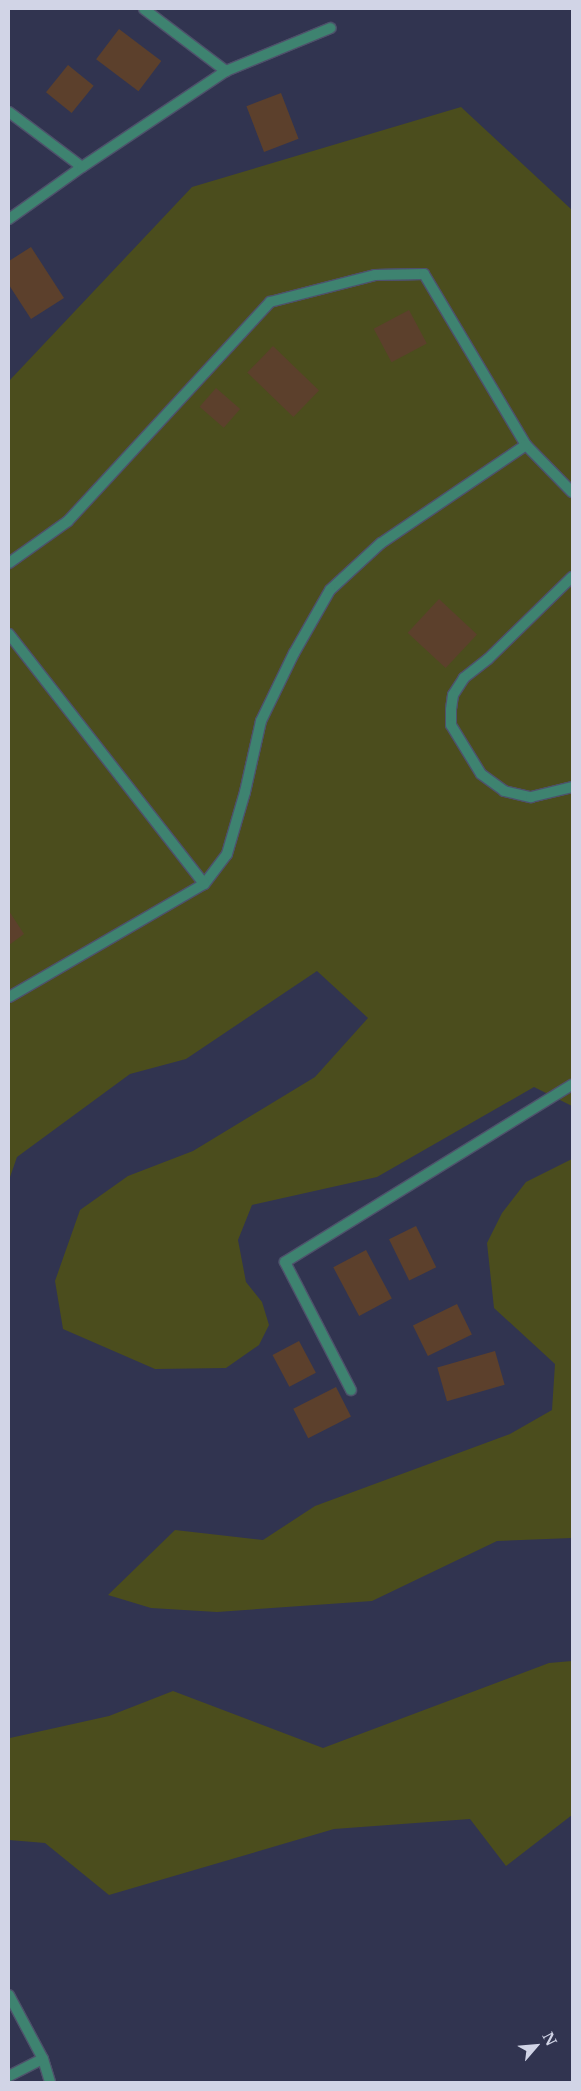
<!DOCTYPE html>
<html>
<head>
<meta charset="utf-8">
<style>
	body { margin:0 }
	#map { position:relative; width:581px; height:2091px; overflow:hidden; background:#313450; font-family:"Libre Baskerville",serif }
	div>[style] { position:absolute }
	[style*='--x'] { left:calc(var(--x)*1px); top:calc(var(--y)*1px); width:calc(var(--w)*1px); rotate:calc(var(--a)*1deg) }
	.green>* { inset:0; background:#4b4d1d }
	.building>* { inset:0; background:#5c402c; transform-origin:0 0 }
	.roads { filter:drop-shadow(1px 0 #4e516b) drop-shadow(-1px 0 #4e516b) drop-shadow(0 1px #4e516b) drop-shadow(0 -1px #4e516b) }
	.street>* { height:10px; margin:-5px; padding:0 5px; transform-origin:5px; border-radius:5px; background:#3e8370 }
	span { translate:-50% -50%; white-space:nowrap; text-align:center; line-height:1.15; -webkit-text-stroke:4.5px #313450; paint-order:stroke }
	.frame { position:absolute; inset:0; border:10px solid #d1d4e6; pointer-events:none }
	.north { position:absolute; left:511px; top:2021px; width:50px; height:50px; -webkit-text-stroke:4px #313450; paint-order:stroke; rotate:63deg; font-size:14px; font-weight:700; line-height:20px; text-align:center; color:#d1d4e6 }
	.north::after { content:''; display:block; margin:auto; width:18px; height:22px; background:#d1d4e6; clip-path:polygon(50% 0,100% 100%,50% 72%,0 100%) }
</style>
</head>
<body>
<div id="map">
	<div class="green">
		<i style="clip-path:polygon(461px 107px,572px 210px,572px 1106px,534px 1087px,377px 1177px,252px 1205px,238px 1240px,246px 1282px,262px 1302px,269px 1325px,259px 1345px,226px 1368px,155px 1369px,63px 1329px,55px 1281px,80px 1210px,128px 1176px,193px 1151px,315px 1077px,368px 1018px,317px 971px,186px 1059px,130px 1074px,17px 1157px,9px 1180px,9px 381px,192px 187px)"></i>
		<i style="clip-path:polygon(572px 1159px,572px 1538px,497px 1541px,372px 1601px,217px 1612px,151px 1608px,108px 1595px,175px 1530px,263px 1540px,315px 1506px,510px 1434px,552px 1410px,555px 1364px,494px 1308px,487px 1243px,502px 1213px,526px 1182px)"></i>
		<i style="clip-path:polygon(572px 1661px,572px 1815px,506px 1866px,470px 1819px,334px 1829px,109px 1895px,45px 1843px,9px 1840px,10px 1738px,109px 1716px,173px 1691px,323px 1748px,549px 1663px)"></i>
	</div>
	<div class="building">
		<i style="left:119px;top:29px;width:53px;height:38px;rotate:37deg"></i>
		<i style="left:68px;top:65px;width:33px;height:35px;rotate:39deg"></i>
		<i style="left:281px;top:93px;width:49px;height:37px;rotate:69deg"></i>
		<i style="clip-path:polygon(31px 247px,64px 298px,31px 319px,9px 285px,9px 261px)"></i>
		<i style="left:409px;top:310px;width:38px;height:40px;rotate:62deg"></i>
		<i style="left:273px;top:346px;width:64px;height:37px;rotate:44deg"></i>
		<i style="left:216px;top:388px;width:32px;height:25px;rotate:41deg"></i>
		<i style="left:439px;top:599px;width:52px;height:46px;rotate:43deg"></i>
		<i style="clip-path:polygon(9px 911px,24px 934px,9px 945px)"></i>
		<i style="left:416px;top:1226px;width:46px;height:30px;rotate:64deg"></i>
		<i style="left:366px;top:1250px;width:55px;height:37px;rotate:62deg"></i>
		<i style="left:457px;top:1304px;width:34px;height:49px;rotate:64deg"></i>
		<i style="left:299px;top:1341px;width:36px;height:30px;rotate:62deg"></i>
		<i style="left:495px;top:1351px;width:35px;height:60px;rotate:74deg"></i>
		<i style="left:336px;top:1387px;width:33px;height:48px;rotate:63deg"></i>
	</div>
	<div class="roads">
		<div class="street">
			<i style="--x:144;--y:9;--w:103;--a:37.1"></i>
			<i style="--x:9;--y:112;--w:91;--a:37"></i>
			<i style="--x:9;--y:219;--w:90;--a:-35.5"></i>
			<i style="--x:82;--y:167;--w:173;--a:-33.7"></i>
			<i style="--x:226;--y:71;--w:113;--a:-22.3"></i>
			<i style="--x:526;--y:445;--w:66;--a:45.6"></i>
			<i style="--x:9;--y:563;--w:72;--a:-35.4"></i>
			<i style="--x:68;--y:521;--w:298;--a:-47.3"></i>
			<i style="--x:270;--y:302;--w:108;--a:-14.4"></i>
			<i style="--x:375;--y:275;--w:49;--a:-1.2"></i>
			<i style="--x:424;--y:274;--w:199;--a:59.2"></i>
			<i style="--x:526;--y:445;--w:175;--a:145.9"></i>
			<i style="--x:381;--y:543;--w:69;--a:137.3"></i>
			<i style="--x:330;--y:590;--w:73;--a:119.7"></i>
			<i style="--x:294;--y:653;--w:76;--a:115.9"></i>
			<i style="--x:261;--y:721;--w:73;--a:102.7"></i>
			<i style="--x:245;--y:792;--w:65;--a:106.2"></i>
			<i style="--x:227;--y:854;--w:38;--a:127"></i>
			<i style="--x:204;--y:884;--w:225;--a:149.9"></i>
			<i style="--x:572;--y:577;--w:117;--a:135.7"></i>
			<i style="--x:488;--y:659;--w:31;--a:142"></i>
			<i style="--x:464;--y:678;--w:20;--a:123"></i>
			<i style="--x:453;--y:695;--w:15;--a:98"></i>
			<i style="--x:451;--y:710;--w:15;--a:90"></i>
			<i style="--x:451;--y:725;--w:57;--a:58.5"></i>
			<i style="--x:481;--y:774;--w:29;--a:36"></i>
			<i style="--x:504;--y:791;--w:28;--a:13"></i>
			<i style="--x:531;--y:797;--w:42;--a:-13.7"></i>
			<i style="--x:9;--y:634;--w:317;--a:52"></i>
			<i style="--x:351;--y:1390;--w:144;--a:-117.3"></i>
			<i style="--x:285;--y:1262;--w:337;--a:-31.7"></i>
			<i style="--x:9;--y:1995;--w:72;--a:62"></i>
			<i style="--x:43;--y:2059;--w:24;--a:73"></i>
			<i style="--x:9;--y:2076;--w:38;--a:-27"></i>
		</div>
	</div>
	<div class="frame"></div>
	<div class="north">N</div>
</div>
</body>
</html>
